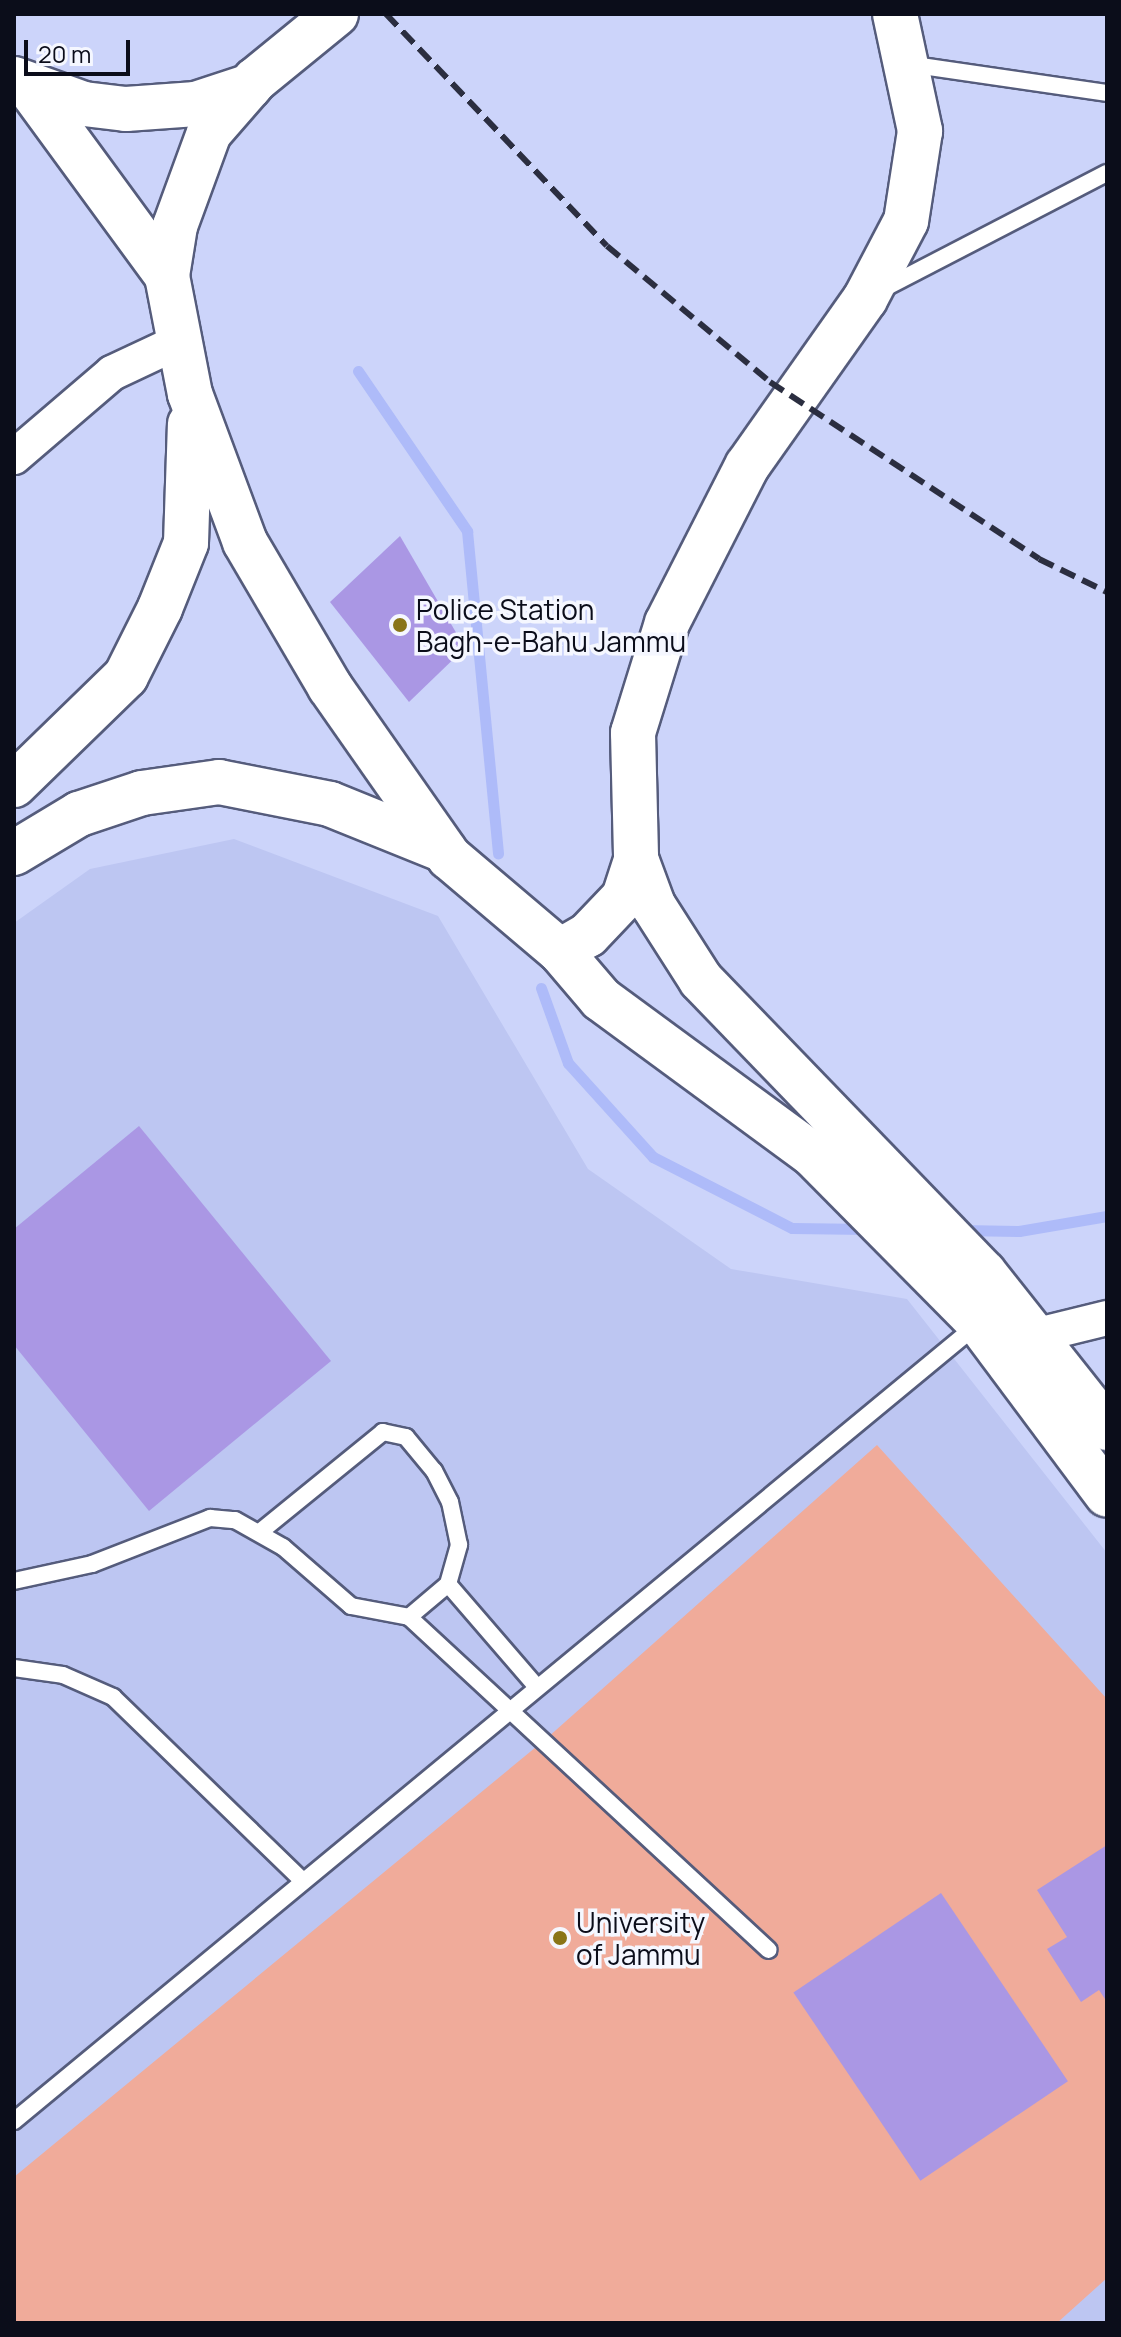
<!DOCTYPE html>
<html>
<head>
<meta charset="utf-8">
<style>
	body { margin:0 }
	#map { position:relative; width:1121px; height:2337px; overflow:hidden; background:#ccd4fa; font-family:Manrope,sans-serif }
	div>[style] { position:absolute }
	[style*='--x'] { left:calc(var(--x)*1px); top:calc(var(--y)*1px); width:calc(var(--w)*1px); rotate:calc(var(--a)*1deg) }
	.built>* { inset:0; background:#bdc6f2 }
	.green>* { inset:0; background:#f0ab9a }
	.stream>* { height:11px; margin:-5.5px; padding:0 5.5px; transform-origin:5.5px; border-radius:5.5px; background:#aebbf9 }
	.building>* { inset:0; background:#aa97e4; transform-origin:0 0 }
	.roads { filter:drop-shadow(2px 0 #555c7c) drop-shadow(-2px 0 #555c7c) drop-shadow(0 2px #555c7c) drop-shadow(0 -2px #555c7c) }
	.service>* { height:16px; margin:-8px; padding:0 8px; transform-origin:8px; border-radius:8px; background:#fff }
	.minor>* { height:34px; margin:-17px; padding:0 17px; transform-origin:17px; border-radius:17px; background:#fff }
	.secondary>* { height:44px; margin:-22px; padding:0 22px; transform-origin:22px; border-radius:22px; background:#fff }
	.primary>* { height:44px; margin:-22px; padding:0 22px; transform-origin:22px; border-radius:22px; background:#fff }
	.rail>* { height:6px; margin-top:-3px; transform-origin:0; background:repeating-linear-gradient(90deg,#2b2e40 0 16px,transparent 0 24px) }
	.dots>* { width:22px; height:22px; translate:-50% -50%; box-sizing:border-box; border:4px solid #f5f7ff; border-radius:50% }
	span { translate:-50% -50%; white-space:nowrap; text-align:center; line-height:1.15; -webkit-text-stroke:7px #f5f7ff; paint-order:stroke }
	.poi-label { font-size:28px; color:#0b0d1a }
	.left { translate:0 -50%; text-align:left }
	.frame { position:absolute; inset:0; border:16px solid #0b0d1a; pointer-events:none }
	.scale { position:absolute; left:24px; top:40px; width:106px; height:36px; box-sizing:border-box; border:4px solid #0b0d1a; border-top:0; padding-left:10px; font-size:24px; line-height:28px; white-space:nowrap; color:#0b0d1a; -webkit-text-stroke:6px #f5f7ff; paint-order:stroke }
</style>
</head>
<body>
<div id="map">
	<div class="built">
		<i style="clip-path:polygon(234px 839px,438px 916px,588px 1169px,731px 1269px,907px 1299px,1107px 1553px,1107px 2323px,14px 2323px,14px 923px,90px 869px)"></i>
	</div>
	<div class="green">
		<i style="clip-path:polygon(877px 1445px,1107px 1699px,1107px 2278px,1057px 2323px,14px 2323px,14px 2177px,547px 1738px)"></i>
	</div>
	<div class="stream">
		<i style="--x:358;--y:371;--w:194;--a:55.7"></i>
		<i style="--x:467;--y:531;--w:324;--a:84.5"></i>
		<i style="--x:541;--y:988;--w:80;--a:70.2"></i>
		<i style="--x:568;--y:1063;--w:127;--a:47.9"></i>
		<i style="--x:653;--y:1157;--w:156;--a:27.1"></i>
		<i style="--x:792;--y:1228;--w:76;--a:0.8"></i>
		<i style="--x:961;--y:1230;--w:58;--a:1"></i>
		<i style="--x:1019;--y:1231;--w:89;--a:-9.7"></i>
	</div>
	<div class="building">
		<i style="clip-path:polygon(400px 536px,465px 648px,409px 702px,330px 602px)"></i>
		<i style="clip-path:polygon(139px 1126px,331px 1361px,149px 1511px,14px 1345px,14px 1229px)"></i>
		<i style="clip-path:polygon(1107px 1845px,1107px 2002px,1099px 1990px,1081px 2002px,1047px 1949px,1067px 1937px,1037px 1890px)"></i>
		<i style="left:941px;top:1893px;width:227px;height:178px;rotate:56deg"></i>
	</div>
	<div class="roads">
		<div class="service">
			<i style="--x:908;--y:64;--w:201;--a:8.3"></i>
			<i style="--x:881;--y:290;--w:254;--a:-27.4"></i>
			<i style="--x:14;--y:1581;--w:80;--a:-12.3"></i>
			<i style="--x:92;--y:1564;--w:127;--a:-21.3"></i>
			<i style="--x:210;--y:1518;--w:25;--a:5"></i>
			<i style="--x:235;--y:1520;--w:55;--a:29.4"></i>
			<i style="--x:283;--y:1547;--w:90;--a:40.9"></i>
			<i style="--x:351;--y:1606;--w:59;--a:10.7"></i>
			<i style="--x:409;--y:1617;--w:51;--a:-40.2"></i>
			<i style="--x:448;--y:1584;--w:41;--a:-74.2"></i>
			<i style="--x:459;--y:1545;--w:44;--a:-101.8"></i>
			<i style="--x:450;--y:1502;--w:35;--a:-117"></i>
			<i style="--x:434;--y:1471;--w:44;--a:-129.5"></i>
			<i style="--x:406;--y:1437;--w:24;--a:-168"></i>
			<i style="--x:383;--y:1432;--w:157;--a:140.9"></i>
			<i style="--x:448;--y:1584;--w:136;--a:49.2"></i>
			<i style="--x:409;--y:1617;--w:490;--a:42.8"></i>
			<i style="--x:14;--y:1668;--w:49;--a:8.1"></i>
			<i style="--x:63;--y:1675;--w:55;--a:23.7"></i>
			<i style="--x:113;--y:1697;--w:264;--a:44.1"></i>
			<i style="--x:14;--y:2121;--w:1251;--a:-39.58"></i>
		</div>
		<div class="minor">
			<i style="--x:14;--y:457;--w:129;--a:-40.6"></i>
			<i style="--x:112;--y:373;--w:75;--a:-25.2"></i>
			<i style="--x:1034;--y:1336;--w:75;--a:-13.9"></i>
		</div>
		<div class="secondary">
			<i style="--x:14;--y:79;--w:74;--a:19.7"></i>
			<i style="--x:84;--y:104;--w:42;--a:6.8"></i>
			<i style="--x:126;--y:109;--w:70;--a:-4.1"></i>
			<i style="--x:196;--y:104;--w:57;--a:-18.4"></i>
			<i style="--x:31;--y:90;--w:230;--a:53.8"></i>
		</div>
		<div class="primary">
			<i style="--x:336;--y:14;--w:104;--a:140.8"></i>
			<i style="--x:255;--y:80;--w:70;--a:131"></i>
			<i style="--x:209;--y:133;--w:99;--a:110.1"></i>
			<i style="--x:175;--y:226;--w:51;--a:99.1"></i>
			<i style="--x:167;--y:276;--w:120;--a:79"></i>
			<i style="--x:190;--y:394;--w:158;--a:69.6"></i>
			<i style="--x:245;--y:542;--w:168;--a:59.6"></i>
			<i style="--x:330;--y:687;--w:208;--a:55"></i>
			<i style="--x:449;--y:857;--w:145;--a:40.3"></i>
			<i style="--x:560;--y:951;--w:63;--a:49.5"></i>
			<i style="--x:601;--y:999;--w:263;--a:36.3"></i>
			<i style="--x:813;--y:1155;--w:236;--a:45.3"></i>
			<i style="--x:979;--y:1323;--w:214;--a:53.3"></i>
			<i style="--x:895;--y:14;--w:120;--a:77.9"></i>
			<i style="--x:920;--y:131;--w:91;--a:98.8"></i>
			<i style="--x:906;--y:221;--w:88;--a:117.7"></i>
			<i style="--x:865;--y:299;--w:204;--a:125.2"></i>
			<i style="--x:747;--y:466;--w:176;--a:117"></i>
			<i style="--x:667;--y:623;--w:115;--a:107.2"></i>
			<i style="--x:633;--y:733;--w:126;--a:88.6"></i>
			<i style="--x:636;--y:859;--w:49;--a:69.7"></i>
			<i style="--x:653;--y:905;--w:89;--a:57.4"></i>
			<i style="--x:701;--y:980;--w:407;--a:46"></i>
			<i style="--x:984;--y:1273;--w:198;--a:51.6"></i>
			<i style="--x:14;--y:785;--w:156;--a:-44.2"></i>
			<i style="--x:126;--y:676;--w:76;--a:-63.4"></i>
			<i style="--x:160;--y:608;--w:70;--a:-68.2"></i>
			<i style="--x:186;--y:543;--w:119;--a:-88.1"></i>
			<i style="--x:14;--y:853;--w:76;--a:-31"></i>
			<i style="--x:79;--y:814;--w:66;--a:-18.4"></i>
			<i style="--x:142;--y:793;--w:78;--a:-8.1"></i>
			<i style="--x:219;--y:782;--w:113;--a:11.2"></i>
			<i style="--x:330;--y:804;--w:123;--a:22"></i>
			<i style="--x:560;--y:951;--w:32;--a:-30"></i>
			<i style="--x:588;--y:935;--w:52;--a:-46.5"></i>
			<i style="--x:624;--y:897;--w:40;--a:-72"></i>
		</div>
	</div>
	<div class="rail">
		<i style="--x:386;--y:14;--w:320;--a:46.4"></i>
		<i style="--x:607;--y:246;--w:212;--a:39.8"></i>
		<i style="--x:770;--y:382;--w:322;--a:33.3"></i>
		<i style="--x:1039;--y:559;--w:76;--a:25.9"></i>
	</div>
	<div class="dots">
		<i style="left:400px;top:625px;background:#8a7518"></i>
		<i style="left:560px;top:1938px;background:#8a7518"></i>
	</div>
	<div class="poi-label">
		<span class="left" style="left:416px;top:625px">Police Station<br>Bagh-e-Bahu Jammu</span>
		<span class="left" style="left:576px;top:1938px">University<br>of Jammu</span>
	</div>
	<div class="frame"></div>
	<div class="scale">20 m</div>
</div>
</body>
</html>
